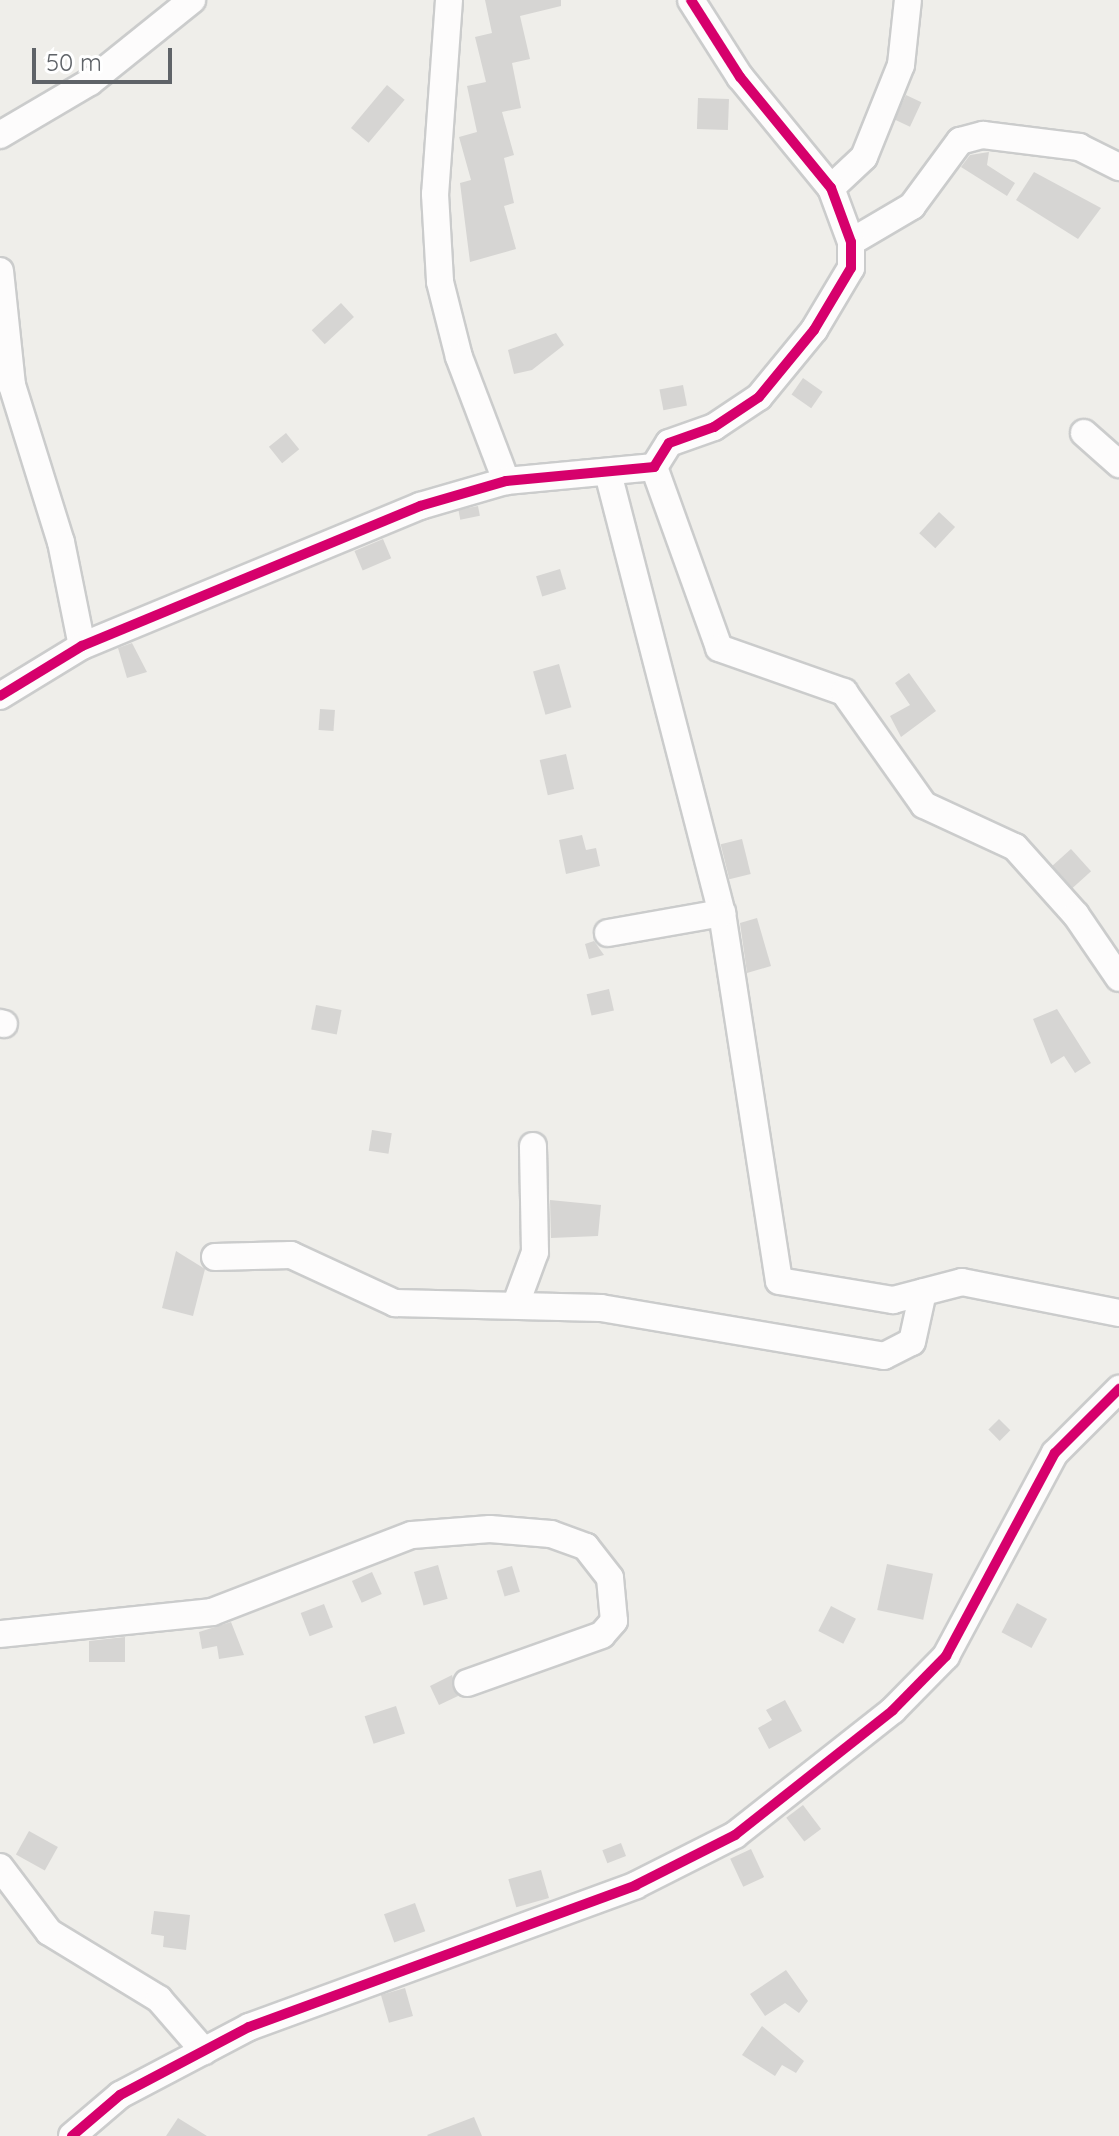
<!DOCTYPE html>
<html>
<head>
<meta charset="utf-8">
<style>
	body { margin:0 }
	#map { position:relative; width:1119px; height:2136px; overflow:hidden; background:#efeeea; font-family:Quicksand,sans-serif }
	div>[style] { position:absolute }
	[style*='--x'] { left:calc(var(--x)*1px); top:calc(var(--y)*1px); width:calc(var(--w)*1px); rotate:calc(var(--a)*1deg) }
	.building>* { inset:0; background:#d6d5d3; transform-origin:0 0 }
	.roads { filter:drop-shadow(2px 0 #cbcccc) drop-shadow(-2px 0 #cbcccc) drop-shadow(0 2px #cbcccc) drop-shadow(0 -2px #cbcccc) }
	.minor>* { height:26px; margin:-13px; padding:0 13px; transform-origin:13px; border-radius:13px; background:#fdfcfc }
	.cycleway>* { height:10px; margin:-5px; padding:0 5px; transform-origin:5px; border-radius:5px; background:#d6006c }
	span { translate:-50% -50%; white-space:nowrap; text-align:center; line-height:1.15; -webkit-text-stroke:7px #fff; paint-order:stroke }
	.scale { position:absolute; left:32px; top:48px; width:140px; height:36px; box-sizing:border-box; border:4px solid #5f6368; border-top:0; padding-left:10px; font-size:24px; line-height:28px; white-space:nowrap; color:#5f6368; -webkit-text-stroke:6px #fff; paint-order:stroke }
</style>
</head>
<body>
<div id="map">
	<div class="building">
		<i style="clip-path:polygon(485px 0,561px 0,561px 6px,520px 16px,530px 59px,512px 63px,521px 108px,502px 112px,514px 155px,504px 158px,514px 203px,504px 206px,516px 249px,470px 262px,460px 183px,471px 180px,459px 137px,477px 132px,467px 86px,486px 82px,475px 37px,492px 33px)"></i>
		<i style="left:387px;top:85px;width:23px;height:56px;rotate:40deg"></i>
		<i style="left:906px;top:95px;width:17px;height:27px;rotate:25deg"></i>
		<i style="left:698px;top:98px;width:31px;height:31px;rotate:2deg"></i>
		<i style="clip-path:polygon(989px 152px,987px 165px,1015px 183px,1007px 196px,961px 167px,970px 155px)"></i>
		<i style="clip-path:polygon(1034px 172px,1101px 208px,1078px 239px,1016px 200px)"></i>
		<i style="left:341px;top:303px;width:19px;height:40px;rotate:47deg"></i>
		<i style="clip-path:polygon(556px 333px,564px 345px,532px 370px,514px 374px,508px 350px)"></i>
		<i style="left:803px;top:378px;width:24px;height:20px;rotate:35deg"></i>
		<i style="left:683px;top:385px;width:21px;height:24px;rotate:79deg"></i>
		<i style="left:286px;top:433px;width:21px;height:22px;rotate:51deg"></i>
		<i style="left:478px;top:506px;width:10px;height:20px;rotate:79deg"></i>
		<i style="left:939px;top:512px;width:22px;height:29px;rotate:43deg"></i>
		<i style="left:383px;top:539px;width:21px;height:31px;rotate:67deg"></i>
		<i style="left:560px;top:569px;width:21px;height:25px;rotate:73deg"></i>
		<i style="clip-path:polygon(132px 643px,147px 672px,127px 678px,118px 648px)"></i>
		<i style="left:559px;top:664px;width:45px;height:27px;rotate:74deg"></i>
		<i style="clip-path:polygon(909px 673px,936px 711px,901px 737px,890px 716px,910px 705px,895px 683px)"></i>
		<i style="left:320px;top:709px;width:15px;height:21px;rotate:4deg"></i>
		<i style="left:566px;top:754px;width:36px;height:27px;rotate:77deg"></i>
		<i style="clip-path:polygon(582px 835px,586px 850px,596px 848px,600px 866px,566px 874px,559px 840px)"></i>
		<i style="left:742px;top:839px;width:36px;height:22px;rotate:76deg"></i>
		<i style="left:1071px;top:849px;width:30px;height:25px;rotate:48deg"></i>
		<i style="clip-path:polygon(757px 918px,771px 966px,747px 973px,740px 923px)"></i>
		<i style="clip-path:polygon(594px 941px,604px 955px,589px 959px,585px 944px)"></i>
		<i style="left:609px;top:989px;width:22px;height:23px;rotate:77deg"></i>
		<i style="left:316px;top:1005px;width:26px;height:25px;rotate:11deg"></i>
		<i style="clip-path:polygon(1057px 1009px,1091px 1063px,1075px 1073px,1064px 1056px,1051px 1064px,1033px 1019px)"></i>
		<i style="left:372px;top:1130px;width:20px;height:21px;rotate:9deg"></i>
		<i style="clip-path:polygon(550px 1200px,601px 1205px,598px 1236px,551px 1238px)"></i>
		<i style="clip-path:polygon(176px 1251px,205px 1269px,193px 1316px,162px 1308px)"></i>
		<i style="left:999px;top:1419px;width:16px;height:15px;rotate:45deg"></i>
		<i style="left:887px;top:1564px;width:47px;height:47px;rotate:12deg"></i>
		<i style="left:438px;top:1565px;width:35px;height:25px;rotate:74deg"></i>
		<i style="left:512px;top:1566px;width:27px;height:16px;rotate:73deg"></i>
		<i style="left:372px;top:1572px;width:24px;height:22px;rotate:66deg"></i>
		<i style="left:1017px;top:1603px;width:34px;height:33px;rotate:28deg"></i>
		<i style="left:324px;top:1604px;width:25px;height:25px;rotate:69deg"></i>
		<i style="left:831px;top:1606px;width:28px;height:28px;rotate:27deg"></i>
		<i style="clip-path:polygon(231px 1622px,244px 1655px,219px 1659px,217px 1646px,202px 1649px,199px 1632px)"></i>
		<i style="clip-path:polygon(125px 1637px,125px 1662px,89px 1662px,89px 1641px)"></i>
		<i style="clip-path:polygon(452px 1675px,458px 1696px,439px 1705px,430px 1686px)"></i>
		<i style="clip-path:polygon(785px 1700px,802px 1731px,769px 1749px,758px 1728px,772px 1720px,766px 1710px)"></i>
		<i style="left:396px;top:1706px;width:29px;height:33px;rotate:72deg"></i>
		<i style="left:803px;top:1805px;width:30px;height:21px;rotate:53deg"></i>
		<i style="left:29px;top:1831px;width:33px;height:27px;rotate:29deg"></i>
		<i style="left:621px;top:1843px;width:14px;height:20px;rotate:69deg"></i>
		<i style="left:751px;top:1849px;width:31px;height:23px;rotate:65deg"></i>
		<i style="left:541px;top:1870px;width:29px;height:34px;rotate:74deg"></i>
		<i style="left:415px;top:1903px;width:30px;height:33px;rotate:70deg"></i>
		<i style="clip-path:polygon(154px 1911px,190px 1915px,186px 1950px,163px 1947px,164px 1936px,151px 1934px)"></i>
		<i style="clip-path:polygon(786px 1970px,808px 2001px,799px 2013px,785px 2003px,765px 2016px,750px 1994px)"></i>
		<i style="left:405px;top:1988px;width:29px;height:25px;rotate:74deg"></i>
		<i style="clip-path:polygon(762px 2026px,804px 2061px,796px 2073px,782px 2065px,775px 2076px,742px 2055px)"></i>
		<i style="clip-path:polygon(474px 2117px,482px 2136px,428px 2136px,427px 2135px)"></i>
		<i style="clip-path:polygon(178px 2118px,207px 2136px,166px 2136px)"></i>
	</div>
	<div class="roads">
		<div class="minor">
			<i style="--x:449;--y:0;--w:195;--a:94.1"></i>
			<i style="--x:435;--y:194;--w:88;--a:86.7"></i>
			<i style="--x:440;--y:282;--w:77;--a:75.8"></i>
			<i style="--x:459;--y:357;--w:133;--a:69.2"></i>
			<i style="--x:0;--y:135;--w:104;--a:-30.5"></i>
			<i style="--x:90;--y:82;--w:131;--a:-38.8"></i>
			<i style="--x:831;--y:188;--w:45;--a:-43.2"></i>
			<i style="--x:864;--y:157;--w:99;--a:-68.1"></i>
			<i style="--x:901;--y:65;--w:65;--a:-83.9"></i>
			<i style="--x:851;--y:242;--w:71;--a:-30.5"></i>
			<i style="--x:912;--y:206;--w:81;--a:-53.6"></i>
			<i style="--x:960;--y:141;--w:24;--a:-15"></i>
			<i style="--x:983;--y:135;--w:97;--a:7.1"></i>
			<i style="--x:1079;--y:147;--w:45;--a:26.6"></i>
			<i style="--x:0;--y:271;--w:115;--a:84"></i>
			<i style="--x:12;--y:385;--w:164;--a:72.7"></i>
			<i style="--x:61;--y:542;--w:106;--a:78.6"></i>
			<i style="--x:1084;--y:433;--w:47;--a:41.5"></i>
			<i style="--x:654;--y:467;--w:192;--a:70.2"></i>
			<i style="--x:719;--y:648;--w:133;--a:19.4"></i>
			<i style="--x:844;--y:692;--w:138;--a:54.7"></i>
			<i style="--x:924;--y:805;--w:100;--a:24.8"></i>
			<i style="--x:1015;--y:847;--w:91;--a:48.1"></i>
			<i style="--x:1076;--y:915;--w:76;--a:55.7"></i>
			<i style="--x:608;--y:473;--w:455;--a:75.5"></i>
			<i style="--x:722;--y:913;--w:372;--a:81.2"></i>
			<i style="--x:779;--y:1281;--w:116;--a:9.5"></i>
			<i style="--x:893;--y:1300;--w:71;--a:-14.6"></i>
			<i style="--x:962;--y:1282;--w:160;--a:11.2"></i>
			<i style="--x:0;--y:696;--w:96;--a:-31.4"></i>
			<i style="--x:82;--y:646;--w:366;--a:-22.5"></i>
			<i style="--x:420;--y:506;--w:90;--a:-16.2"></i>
			<i style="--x:506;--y:481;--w:149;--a:-5.4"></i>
			<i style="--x:654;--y:467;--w:28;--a:-58"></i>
			<i style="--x:669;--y:443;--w:48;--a:-19.6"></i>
			<i style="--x:714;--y:427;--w:54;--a:-33.7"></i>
			<i style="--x:759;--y:397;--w:87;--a:-50.6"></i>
			<i style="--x:814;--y:330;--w:72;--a:-59.2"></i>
			<i style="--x:851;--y:268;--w:26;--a:-90"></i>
			<i style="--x:851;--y:242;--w:58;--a:-110.3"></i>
			<i style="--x:831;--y:188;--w:144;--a:-129.3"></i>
			<i style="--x:740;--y:77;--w:91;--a:-122.5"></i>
			<i style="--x:608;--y:933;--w:116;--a:-10"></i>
			<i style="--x:0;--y:1023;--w:4;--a:14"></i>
			<i style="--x:215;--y:1257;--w:76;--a:-1.5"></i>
			<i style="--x:291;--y:1255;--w:115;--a:24.8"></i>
			<i style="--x:395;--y:1303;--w:206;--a:1.4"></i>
			<i style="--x:601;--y:1308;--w:287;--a:9.6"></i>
			<i style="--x:884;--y:1356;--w:31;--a:-27"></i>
			<i style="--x:912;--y:1342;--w:51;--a:-77.6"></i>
			<i style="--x:517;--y:1301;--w:52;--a:-69.8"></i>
			<i style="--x:535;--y:1252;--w:106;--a:-91.1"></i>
			<i style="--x:0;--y:1634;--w:213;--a:-5.9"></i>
			<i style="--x:212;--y:1612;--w:214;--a:-21.1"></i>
			<i style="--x:412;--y:1535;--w:78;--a:-4.4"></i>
			<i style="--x:490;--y:1529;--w:61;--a:4.7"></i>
			<i style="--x:551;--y:1534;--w:37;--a:20"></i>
			<i style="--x:586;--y:1547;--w:39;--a:52"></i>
			<i style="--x:610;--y:1578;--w:43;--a:84.7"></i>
			<i style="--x:614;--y:1621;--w:18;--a:131"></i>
			<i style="--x:602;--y:1635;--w:143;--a:160.4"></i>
			<i style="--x:0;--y:1867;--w:81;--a:53"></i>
			<i style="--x:49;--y:1932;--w:129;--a:31.3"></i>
			<i style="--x:159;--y:1999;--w:69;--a:49.1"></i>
			<i style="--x:72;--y:2136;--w:63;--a:-40.5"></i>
			<i style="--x:120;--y:2095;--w:146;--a:-27.8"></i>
			<i style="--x:249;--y:2027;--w:412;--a:-20.1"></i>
			<i style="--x:636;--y:1885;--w:111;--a:-26.8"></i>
			<i style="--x:735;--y:1835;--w:201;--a:-38.3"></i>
			<i style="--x:893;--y:1710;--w:76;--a:-45.5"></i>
			<i style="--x:946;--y:1656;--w:230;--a:-61.8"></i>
			<i style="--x:1055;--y:1453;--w:91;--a:-45"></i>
		</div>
	</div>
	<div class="cycleway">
		<i style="--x:0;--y:696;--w:96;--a:-31.4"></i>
		<i style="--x:82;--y:646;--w:366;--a:-22.5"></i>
		<i style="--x:420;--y:506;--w:90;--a:-16.2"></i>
		<i style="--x:506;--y:481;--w:149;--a:-5.4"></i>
		<i style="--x:654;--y:467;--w:28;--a:-58"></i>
		<i style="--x:669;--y:443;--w:48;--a:-19.6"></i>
		<i style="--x:714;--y:427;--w:54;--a:-33.7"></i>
		<i style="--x:759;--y:397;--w:87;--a:-50.6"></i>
		<i style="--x:814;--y:330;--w:72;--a:-59.2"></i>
		<i style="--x:851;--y:268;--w:26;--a:-90"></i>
		<i style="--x:851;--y:242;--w:58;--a:-110.3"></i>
		<i style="--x:831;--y:188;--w:144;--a:-129.3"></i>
		<i style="--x:740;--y:77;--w:91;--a:-122.5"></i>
		<i style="--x:72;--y:2136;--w:63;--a:-40.5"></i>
		<i style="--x:120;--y:2095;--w:146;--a:-27.8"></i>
		<i style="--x:249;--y:2027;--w:412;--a:-20.1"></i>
		<i style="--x:636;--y:1885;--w:111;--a:-26.8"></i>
		<i style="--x:735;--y:1835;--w:201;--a:-38.3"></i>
		<i style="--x:893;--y:1710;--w:76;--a:-45.5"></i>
		<i style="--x:946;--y:1656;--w:230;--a:-61.8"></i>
		<i style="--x:1055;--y:1453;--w:91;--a:-45"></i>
	</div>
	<div class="scale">50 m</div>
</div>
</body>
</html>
